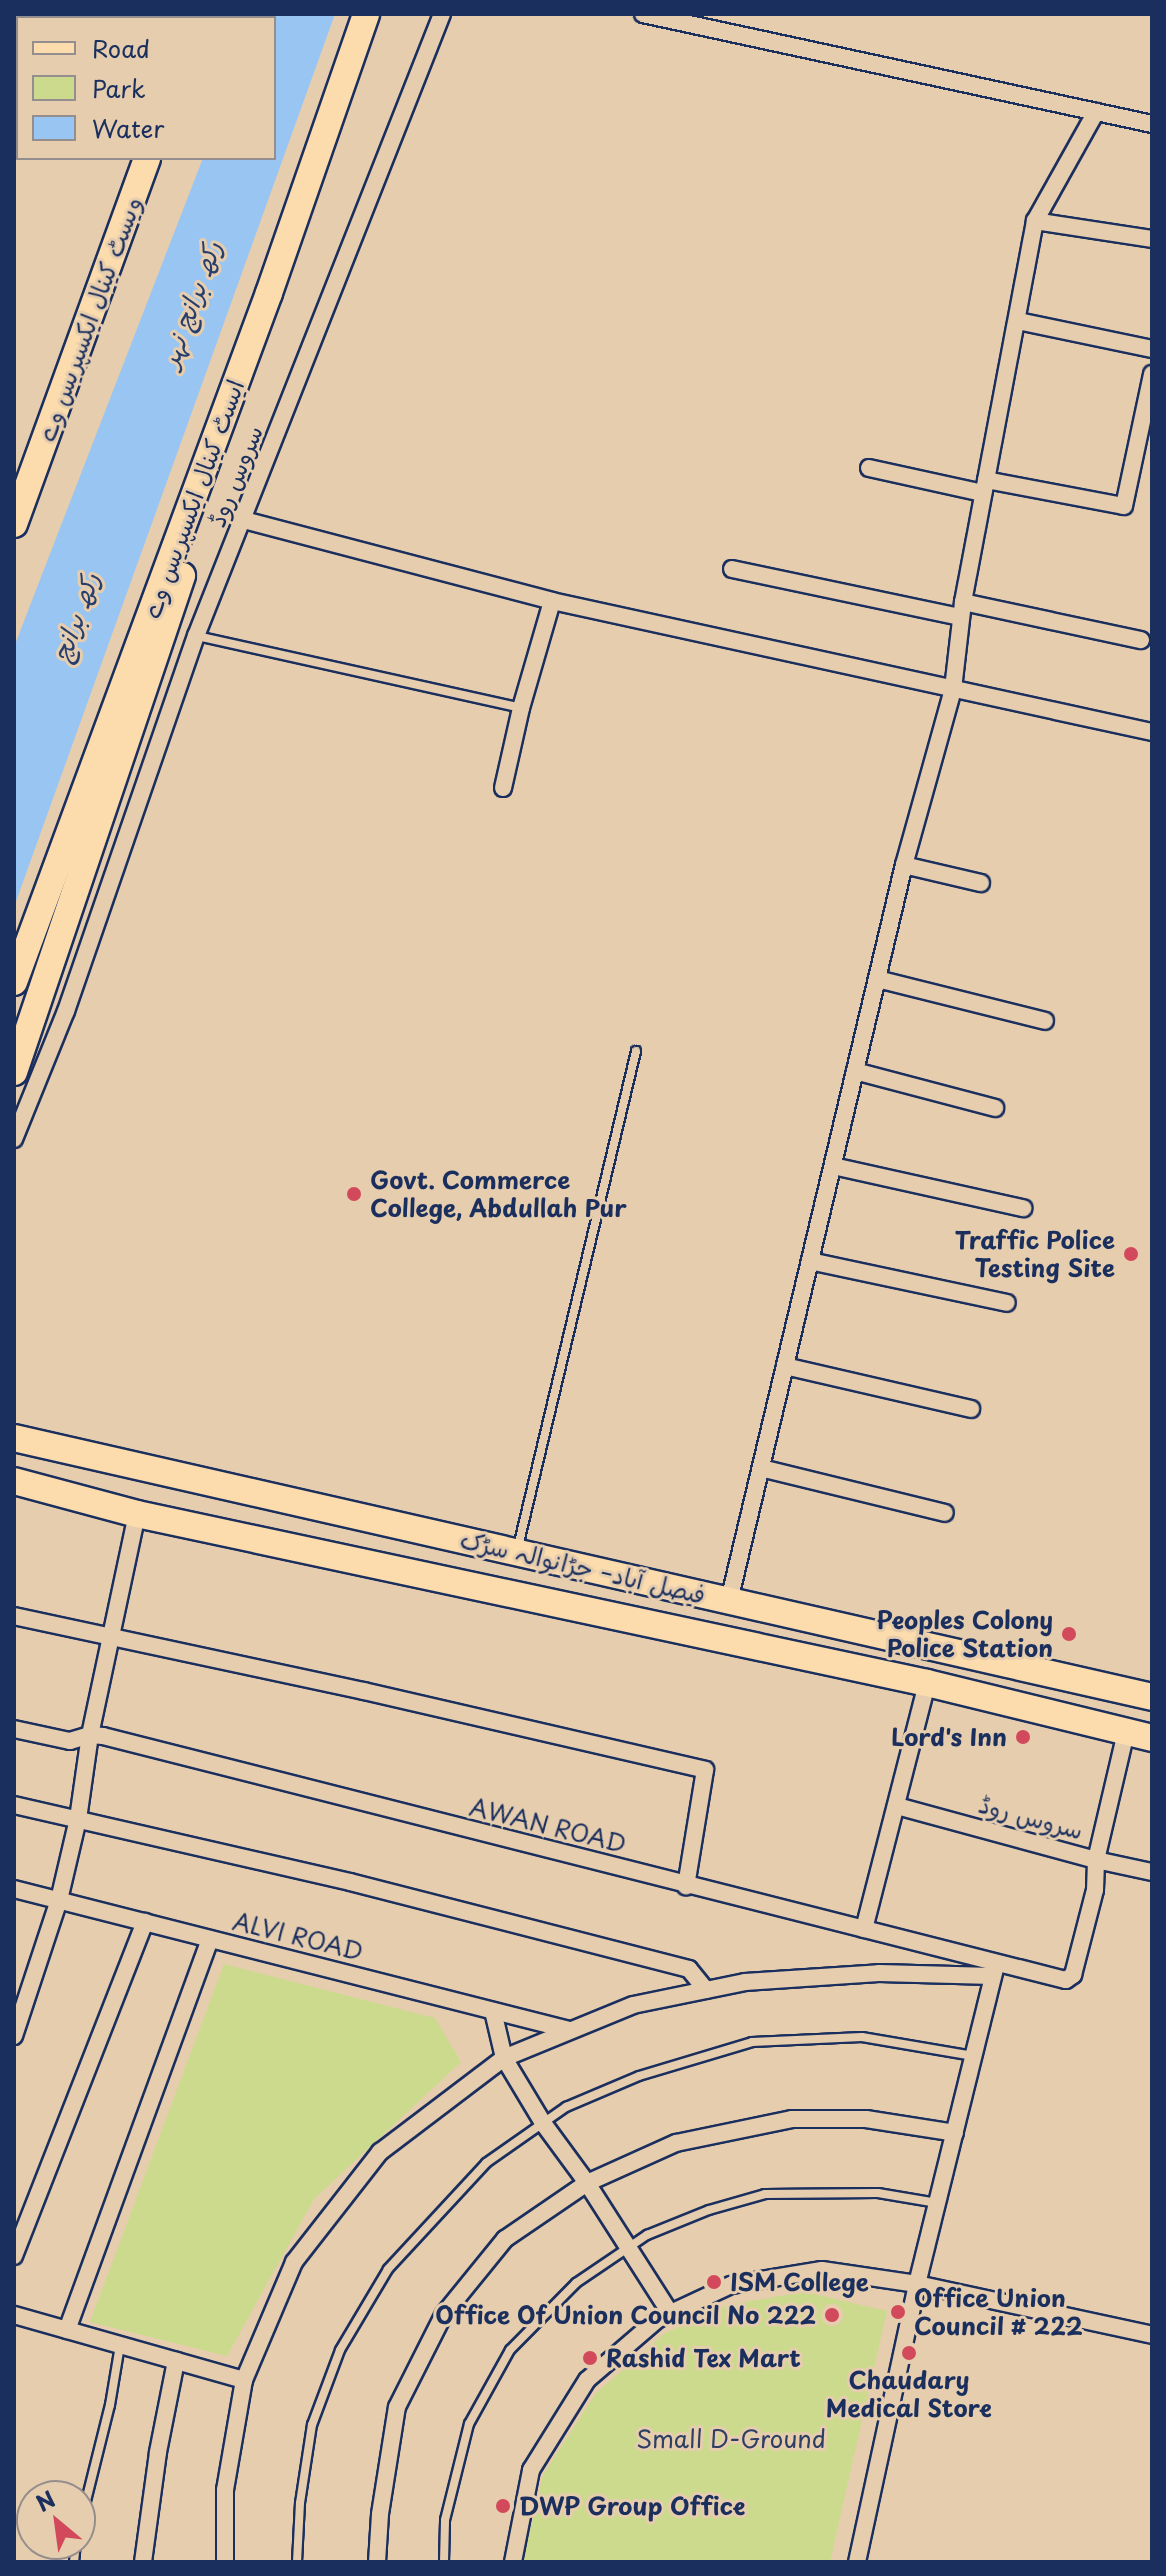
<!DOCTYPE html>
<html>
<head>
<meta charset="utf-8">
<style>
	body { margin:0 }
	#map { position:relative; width:1166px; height:2576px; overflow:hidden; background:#e6cdae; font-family:"Playpen Sans","Playpen Sans Arabic",sans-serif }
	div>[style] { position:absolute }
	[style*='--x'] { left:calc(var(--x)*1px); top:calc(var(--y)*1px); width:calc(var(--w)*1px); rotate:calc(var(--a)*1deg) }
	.green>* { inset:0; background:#cbda8d }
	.water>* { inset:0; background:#98c5f2 }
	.roads { filter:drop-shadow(2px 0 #1b2f5e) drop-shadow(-2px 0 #1b2f5e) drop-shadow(0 2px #1b2f5e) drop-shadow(0 -2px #1b2f5e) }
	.service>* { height:8px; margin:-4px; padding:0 4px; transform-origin:4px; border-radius:4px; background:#e6cdae }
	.minor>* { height:16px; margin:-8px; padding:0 8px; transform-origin:8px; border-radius:8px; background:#e6cdae }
	.primary>* { height:26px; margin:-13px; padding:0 13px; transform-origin:13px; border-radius:13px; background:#fcdcac }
	.dots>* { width:22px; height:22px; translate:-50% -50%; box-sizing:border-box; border:4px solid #e6cdae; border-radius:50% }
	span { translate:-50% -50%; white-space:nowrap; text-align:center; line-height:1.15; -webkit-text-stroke:6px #e6cdae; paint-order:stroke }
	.street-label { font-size:24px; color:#1b2f5e }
	.poi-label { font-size:24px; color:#1b2f5e; font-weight:700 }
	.left { translate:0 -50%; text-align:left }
	.right { translate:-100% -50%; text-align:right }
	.park-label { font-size:24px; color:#2d4063 }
	.water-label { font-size:26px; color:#283e6d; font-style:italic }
	.frame { position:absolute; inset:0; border:16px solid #1b2f5e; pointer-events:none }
	.legend { position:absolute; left:16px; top:16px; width:260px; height:144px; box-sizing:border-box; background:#e6cdae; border:2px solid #958e8e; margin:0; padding:10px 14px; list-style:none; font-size:24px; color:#1b2f5e }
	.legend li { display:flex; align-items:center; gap:16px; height:40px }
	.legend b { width:40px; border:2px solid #958e8e }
	.north { position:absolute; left:16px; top:2480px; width:80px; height:80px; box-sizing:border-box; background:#e6cdae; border:2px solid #958e8e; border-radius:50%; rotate:331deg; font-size:22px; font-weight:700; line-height:32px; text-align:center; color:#1b2f5e }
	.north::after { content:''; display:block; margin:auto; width:28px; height:36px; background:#d1495b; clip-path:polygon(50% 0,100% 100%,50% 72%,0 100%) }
</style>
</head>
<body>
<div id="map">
	<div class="green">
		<i style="clip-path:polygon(224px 1964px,435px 2018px,461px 2062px,314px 2199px,227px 2356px,90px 2322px)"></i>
		<i style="clip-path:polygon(806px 2292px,887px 2311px,830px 2562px,523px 2562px,543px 2475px,596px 2393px,665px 2333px,730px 2304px)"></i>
	</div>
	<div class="water">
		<i style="clip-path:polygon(255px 14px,335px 14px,14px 907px,14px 647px,203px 158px,274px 158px,274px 18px,254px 18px)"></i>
	</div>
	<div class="roads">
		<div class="service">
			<i style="--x:197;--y:636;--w:332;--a:12.5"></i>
			<i style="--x:517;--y:1551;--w:514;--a:-76.61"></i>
			<i style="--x:80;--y:2525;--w:124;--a:-76"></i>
			<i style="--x:110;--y:2405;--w:61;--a:-80.5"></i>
			<i style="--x:74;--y:2562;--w:18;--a:-84"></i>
			<i style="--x:297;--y:2562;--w:59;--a:-87.1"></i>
			<i style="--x:300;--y:2503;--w:79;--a:-81.3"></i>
			<i style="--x:312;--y:2425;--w:80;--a:-69.5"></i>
			<i style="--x:340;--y:2350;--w:94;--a:-59.3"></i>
			<i style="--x:388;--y:2269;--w:144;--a:-47.2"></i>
			<i style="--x:486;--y:2163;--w:98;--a:-35"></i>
			<i style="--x:566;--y:2107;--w:79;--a:-23"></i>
			<i style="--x:639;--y:2076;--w:118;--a:-16.7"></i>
			<i style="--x:752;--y:2042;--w:110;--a:-2.6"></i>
			<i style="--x:862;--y:2037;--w:113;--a:9.7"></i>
			<i style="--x:444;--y:2562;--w:42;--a:-88.6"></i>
			<i style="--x:445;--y:2520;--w:99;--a:-76"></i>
			<i style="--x:469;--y:2424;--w:85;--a:-61"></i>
			<i style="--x:510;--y:2350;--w:94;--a:-45.4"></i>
			<i style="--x:576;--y:2283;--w:86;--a:-34.1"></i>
			<i style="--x:647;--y:2235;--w:67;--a:-22"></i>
			<i style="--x:709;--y:2210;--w:58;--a:-15.9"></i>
			<i style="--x:765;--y:2194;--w:113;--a:-0.5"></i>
			<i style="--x:878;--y:2193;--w:60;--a:9.6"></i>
		</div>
		<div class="minor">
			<i style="--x:643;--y:14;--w:521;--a:12.19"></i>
			<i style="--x:1035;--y:221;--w:118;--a:8.7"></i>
			<i style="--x:1018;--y:321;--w:137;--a:11.8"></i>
			<i style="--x:869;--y:468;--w:117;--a:12.4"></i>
			<i style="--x:986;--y:480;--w:140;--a:10.7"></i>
			<i style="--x:1124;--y:506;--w:135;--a:-78"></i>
			<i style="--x:244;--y:520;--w:318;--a:14.7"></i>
			<i style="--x:552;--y:601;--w:614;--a:12.32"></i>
			<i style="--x:732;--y:569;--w:233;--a:11.9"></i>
			<i style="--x:963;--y:602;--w:182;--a:12.1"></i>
			<i style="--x:503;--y:788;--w:82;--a:-77.3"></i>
			<i style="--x:521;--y:708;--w:111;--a:-73.8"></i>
			<i style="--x:904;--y:865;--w:79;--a:13.2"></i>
			<i style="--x:877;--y:979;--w:173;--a:14"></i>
			<i style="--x:855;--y:1071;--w:145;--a:14.8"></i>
			<i style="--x:14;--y:1139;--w:138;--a:-67.9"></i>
			<i style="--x:66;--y:1011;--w:397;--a:-70.9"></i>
			<i style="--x:196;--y:636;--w:669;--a:-68.42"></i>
			<i style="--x:833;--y:1166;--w:195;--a:12.5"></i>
			<i style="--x:810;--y:1261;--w:201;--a:12"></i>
			<i style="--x:785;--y:1366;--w:191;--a:13"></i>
			<i style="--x:761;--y:1468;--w:189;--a:13.7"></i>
			<i style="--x:729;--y:1601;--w:757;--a:-76.63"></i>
			<i style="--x:904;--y:865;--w:183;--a:-74.4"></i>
			<i style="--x:953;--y:689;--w:88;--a:-83.4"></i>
			<i style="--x:963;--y:602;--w:388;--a:-79.3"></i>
			<i style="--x:1035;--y:221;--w:125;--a:-60.8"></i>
			<i style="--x:14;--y:1616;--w:358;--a:12.1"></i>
			<i style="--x:364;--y:1691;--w:350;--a:13"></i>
			<i style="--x:705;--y:1770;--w:118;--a:99.3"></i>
			<i style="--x:14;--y:1729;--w:57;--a:12.1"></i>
			<i style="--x:70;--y:1741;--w:21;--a:-17"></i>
			<i style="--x:90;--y:1735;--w:13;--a:4"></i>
			<i style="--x:103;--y:1736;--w:993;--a:14.22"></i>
			<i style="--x:1066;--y:1980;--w:9;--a:-36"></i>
			<i style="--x:1073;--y:1975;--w:88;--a:-75.5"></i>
			<i style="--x:1095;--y:1890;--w:30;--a:-88"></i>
			<i style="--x:1096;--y:1860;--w:131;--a:-76.8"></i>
			<i style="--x:14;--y:1805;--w:345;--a:12.9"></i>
			<i style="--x:350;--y:1882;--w:350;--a:14.4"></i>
			<i style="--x:689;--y:1969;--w:27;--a:51"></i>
			<i style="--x:897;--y:1806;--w:206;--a:15.2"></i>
			<i style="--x:1096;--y:1860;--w:57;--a:12.1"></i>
			<i style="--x:14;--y:1889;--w:573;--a:14.25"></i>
			<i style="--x:864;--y:1929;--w:254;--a:-75.6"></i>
			<i style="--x:493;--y:2011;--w:48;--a:76.8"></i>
			<i style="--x:504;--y:2058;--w:76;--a:59"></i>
			<i style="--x:543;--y:2123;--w:74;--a:53.7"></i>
			<i style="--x:587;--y:2183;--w:154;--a:57.4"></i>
			<i style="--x:14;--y:2036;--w:143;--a:-71.7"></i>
			<i style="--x:59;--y:1900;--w:83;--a:-76.8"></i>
			<i style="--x:78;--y:1819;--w:85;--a:-81.9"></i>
			<i style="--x:90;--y:1735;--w:226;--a:-78"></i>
			<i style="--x:14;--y:2256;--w:359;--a:-68.6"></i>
			<i style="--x:14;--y:2315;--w:239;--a:15.8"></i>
			<i style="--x:67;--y:2330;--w:416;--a:-69.9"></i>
			<i style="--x:143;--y:2562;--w:111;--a:-82.2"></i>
			<i style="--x:158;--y:2452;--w:93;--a:-78.8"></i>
			<i style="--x:225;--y:2562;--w:72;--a:-90"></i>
			<i style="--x:225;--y:2490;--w:112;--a:-80.2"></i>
			<i style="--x:244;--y:2380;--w:128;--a:-67"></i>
			<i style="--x:294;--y:2262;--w:140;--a:-52"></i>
			<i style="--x:380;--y:2152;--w:156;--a:-37.2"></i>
			<i style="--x:504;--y:2058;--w:139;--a:-22.3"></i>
			<i style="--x:633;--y:2005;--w:114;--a:-11.6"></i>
			<i style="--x:745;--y:1982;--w:134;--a:-3.8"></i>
			<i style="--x:879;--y:1973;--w:114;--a:1.5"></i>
			<i style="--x:377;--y:2562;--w:48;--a:-86.4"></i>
			<i style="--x:380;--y:2514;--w:108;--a:-81"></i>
			<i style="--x:397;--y:2407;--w:104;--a:-63.2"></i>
			<i style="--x:444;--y:2314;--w:97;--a:-50.9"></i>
			<i style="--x:505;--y:2239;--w:99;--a:-34.3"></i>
			<i style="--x:587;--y:2183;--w:98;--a:-24.2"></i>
			<i style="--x:676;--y:2143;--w:118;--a:-11.7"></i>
			<i style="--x:792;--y:2119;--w:74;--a:0"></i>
			<i style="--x:866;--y:2119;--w:90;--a:8.9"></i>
			<i style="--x:513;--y:2562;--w:94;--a:-78.9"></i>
			<i style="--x:531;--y:2470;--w:106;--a:-58.1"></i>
			<i style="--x:587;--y:2380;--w:94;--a:-40.7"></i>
			<i style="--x:658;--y:2319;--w:81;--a:-25"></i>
			<i style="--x:731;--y:2285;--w:92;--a:-9.4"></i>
			<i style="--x:822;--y:2270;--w:96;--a:8.4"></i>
			<i style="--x:917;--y:2284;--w:240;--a:12.2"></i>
			<i style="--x:857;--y:2562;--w:284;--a:-77.8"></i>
			<i style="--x:917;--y:2284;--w:325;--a:-76.1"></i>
		</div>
		<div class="primary">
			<i style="--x:198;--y:18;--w:4;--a:-76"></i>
			<i style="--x:14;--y:524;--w:389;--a:-70"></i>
			<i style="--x:14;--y:982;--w:735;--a:-69.69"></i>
			<i style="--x:269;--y:293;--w:295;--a:-70.8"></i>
			<i style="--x:14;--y:1072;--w:524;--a:-71.29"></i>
			<i style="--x:14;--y:1438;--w:1167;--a:12.82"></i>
			<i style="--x:14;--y:1481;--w:127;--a:15"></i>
			<i style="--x:137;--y:1514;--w:808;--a:12.07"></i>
			<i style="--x:927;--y:1683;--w:232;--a:13.7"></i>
		</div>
	</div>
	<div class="dots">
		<i style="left:354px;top:1194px;background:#d1495b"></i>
		<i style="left:1131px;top:1254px;background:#d1495b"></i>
		<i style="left:1069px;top:1634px;background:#d1495b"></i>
		<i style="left:1023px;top:1737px;background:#d1495b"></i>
		<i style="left:714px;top:2282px;background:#d1495b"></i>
		<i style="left:898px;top:2312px;background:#d1495b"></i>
		<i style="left:832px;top:2315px;background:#d1495b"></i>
		<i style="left:909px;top:2353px;background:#d1495b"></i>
		<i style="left:590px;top:2358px;background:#d1495b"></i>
		<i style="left:503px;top:2506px;background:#d1495b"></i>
	</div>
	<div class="street-label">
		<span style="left:89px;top:319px;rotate:-70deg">ویسٹ کینال ایکسپریس وے</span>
		<span style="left:235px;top:476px;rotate:-68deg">سروس روڈ</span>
		<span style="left:193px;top:499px;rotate:-70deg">ایسٹ کینال ایکسپریس وے</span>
		<span style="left:583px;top:1567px;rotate:13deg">فیصل آباد– جڑانوالہ سڑک</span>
		<span style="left:1031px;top:1817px;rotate:15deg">سروس روڈ</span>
		<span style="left:548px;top:1825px;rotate:14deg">AWAN ROAD</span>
		<span style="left:298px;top:1936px;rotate:14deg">ALVI ROAD</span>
	</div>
	<div class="poi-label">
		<span class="left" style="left:370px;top:1194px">Govt. Commerce<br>College, Abdullah Pur</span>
		<span class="right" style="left:1115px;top:1254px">Traffic Police<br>Testing Site</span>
		<span class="right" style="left:1053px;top:1634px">Peoples Colony<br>Police Station</span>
		<span class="right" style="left:1007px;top:1737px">Lord's Inn</span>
		<span class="left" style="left:730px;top:2282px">ISM College</span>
		<span class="left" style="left:914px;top:2312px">Office Union<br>Council # 222</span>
		<span class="right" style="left:816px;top:2315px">Office Of Union Council No 222</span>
		<span class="left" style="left:606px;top:2358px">Rashid Tex Mart</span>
		<span style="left:909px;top:2394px">Chaudary<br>Medical Store</span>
		<span class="left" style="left:519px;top:2506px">DWP Group Office</span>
	</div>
	<div class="park-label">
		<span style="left:731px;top:2439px">Small D-Ground</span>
	</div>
	<div class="water-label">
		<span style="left:190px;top:304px;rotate:-70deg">رکھ برانچ نہر</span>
		<span style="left:75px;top:617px;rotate:-70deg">رکھ برانچ</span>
	</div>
	<div class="frame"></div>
	<ul class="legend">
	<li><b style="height:10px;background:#fcdcac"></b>Road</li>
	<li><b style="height:22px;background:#cbda8d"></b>Park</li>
	<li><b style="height:22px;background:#98c5f2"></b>Water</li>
	</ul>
	<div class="north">N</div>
</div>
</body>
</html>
